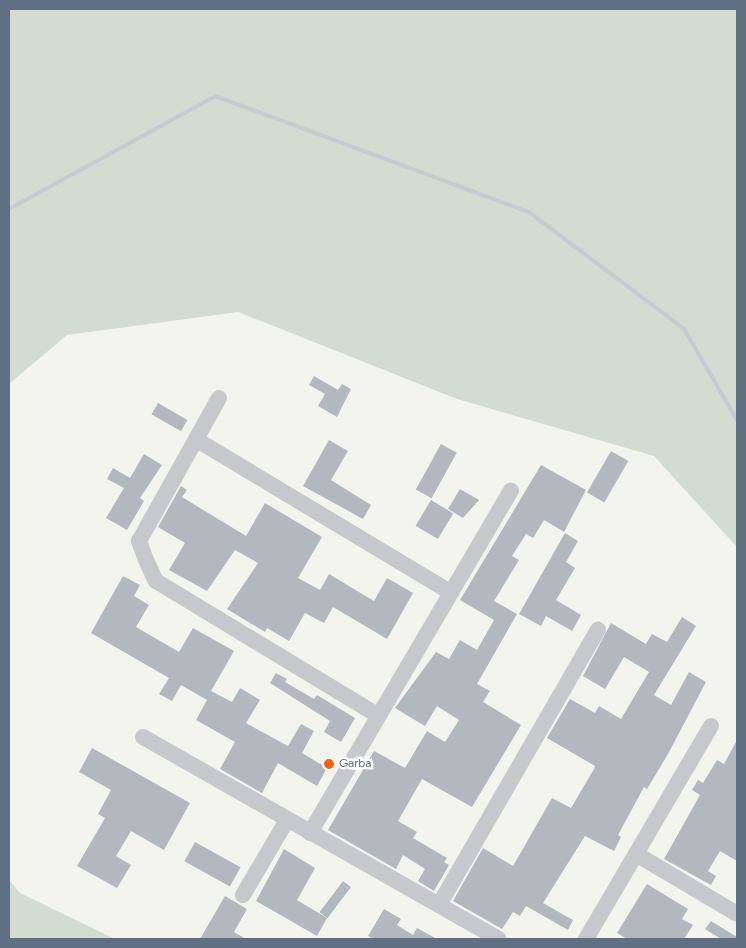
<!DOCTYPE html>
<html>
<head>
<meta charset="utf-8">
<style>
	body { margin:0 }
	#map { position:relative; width:746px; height:948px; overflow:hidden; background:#f4f4ef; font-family:Figtree,sans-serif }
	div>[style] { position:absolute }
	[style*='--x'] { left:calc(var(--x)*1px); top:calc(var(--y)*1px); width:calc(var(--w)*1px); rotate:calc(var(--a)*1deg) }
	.green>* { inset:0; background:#d3dcd0 }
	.stream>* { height:4px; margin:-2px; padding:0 2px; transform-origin:2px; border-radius:2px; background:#c3ccd3 }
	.building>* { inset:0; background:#b2b8be; transform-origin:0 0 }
	.minor>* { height:16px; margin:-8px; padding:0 8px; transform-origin:8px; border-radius:8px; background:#c6c8cc }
	.dots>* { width:14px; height:14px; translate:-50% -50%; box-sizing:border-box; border:2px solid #fff; border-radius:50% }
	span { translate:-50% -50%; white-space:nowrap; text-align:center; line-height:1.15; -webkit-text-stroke:5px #fff; paint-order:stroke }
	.poi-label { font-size:12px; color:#606f84 }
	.left { translate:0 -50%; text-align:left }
	.frame { position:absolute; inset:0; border:10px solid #606f84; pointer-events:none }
</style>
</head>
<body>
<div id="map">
	<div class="green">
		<i style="clip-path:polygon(9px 9px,737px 9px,737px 547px,654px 456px,457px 399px,238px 312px,67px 335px,9px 384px)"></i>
		<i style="clip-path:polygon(9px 880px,20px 893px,115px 939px,9px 939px)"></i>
	</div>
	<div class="stream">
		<i style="--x:9;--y:209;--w:235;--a:-28.7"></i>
		<i style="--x:215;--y:96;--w:335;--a:20.3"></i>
		<i style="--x:529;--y:212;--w:194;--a:37"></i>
		<i style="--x:684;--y:329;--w:105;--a:59.8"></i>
	</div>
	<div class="building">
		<i style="clip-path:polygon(314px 376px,338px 390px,342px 384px,351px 389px,337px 417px,318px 406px,325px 394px,309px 385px)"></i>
		<i style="left:158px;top:403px;width:34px;height:13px;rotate:30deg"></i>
		<i style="clip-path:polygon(329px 440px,348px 451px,331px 480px,371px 505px,363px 519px,303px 486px)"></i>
		<i style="left:441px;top:444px;width:18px;height:52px;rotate:29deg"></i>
		<i style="left:611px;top:451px;width:20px;height:48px;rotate:30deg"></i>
		<i style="clip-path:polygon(144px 454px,162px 465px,140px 498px,144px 501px,127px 530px,106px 518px,124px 488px,107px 479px,113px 468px,130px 478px)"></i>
		<i style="clip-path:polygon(541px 465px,586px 490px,564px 532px,544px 520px,533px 538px,526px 534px,512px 556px,519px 560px,494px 601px,517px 614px,477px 684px,490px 691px,483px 702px,521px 725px,472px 807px,422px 779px,398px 821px,417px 832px,413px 838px,447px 858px,444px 862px,449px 865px,434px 891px,418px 881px,425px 869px,403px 855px,396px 869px,328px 830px,374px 751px,405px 768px,427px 731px,445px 742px,447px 739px,459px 720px,437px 706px,425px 726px,395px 708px,436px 652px,449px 659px,460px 640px,477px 650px,494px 620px,460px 600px)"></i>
		<i style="clip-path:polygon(181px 486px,187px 490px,182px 497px,246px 536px,265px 503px,322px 537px,298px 578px,320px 590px,329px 574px,374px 601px,387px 578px,413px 593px,387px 639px,333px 607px,324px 623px,305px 613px,289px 641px,267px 628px,265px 632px,250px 623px,227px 609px,258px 563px,235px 550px,207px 591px,169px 570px,185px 543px,158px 527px)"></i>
		<i style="clip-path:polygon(460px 489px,479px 500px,463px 518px,448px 509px)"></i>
		<i style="left:431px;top:500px;width:26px;height:30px;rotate:31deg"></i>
		<i style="clip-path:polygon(565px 533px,578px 541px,566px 562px,575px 568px,556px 600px,581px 615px,572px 631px,546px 616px,541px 626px,519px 614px)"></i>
		<i style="clip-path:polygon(123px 576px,140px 585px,134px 596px,149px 605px,136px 627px,179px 652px,193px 628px,234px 651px,211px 691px,232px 702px,240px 688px,260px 700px,246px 723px,288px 746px,301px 724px,314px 731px,302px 753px,327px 768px,317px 786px,278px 763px,262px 793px,220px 769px,235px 742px,196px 720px,207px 700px,181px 685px,172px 701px,159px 694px,169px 678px,91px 633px)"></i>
		<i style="clip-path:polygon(682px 617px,696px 626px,654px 695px,671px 705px,689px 672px,706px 682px,668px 754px,647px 789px,644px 787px,618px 835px,621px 837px,614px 851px,585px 836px,543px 903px,573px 920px,568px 930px,526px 906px,520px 916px,513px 912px,502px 929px,453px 901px,483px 848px,513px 866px,552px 798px,571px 808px,594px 769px,595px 766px,547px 738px,570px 699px,595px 713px,599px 706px,621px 719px,640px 687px,649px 672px,624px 657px,605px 689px,583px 676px,611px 623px,646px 644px,652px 634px,667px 642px)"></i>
		<i style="clip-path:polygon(276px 673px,287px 679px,285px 682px,314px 699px,317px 695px,355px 718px,341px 742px,324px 732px,330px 721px,270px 683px)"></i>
		<i style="clip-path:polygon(737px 740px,737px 861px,720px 851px,708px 871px,716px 876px,711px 885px,664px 859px,700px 795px,692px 790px,698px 780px,703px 783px,717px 760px,724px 764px)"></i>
		<i style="clip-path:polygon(92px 748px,190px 803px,164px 850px,131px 831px,116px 856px,131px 865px,117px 888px,77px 866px,105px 818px,98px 814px,111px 790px,79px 772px)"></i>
		<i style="left:195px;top:842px;width:52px;height:22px;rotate:29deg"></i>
		<i style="clip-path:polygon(284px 849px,315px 868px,297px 900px,327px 918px,317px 936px,256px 901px)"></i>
		<i style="left:343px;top:881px;width:10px;height:39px;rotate:37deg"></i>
		<i style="clip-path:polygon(647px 884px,688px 909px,682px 919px,693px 925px,684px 939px,627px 939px,617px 933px)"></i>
		<i style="clip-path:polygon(225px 896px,247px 909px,234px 932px,246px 939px,200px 939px)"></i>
		<i style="clip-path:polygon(384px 909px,401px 919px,397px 925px,413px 935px,417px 928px,437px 939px,374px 939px,368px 936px)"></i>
		<i style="clip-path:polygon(711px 921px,737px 937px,737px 939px,721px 939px,705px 929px)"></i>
	</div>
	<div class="minor">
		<i style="--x:219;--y:398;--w:164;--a:119.2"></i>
		<i style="--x:139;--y:541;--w:20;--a:70"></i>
		<i style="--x:146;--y:560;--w:23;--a:65"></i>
		<i style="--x:156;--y:581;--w:258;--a:31.2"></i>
		<i style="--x:197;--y:440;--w:295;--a:31"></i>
		<i style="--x:143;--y:737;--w:409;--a:29.6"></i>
		<i style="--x:310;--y:833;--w:397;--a:-59.6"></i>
		<i style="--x:636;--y:854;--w:117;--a:30.7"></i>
		<i style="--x:243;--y:895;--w:87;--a:-59.6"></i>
		<i style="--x:439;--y:905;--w:318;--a:-60"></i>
		<i style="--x:586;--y:939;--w:247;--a:-59.6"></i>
	</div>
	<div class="dots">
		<i style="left:329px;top:764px;background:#f5600e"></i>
	</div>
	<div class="poi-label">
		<span class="left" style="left:339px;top:764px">Garba</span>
	</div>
	<div class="frame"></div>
</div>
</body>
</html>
